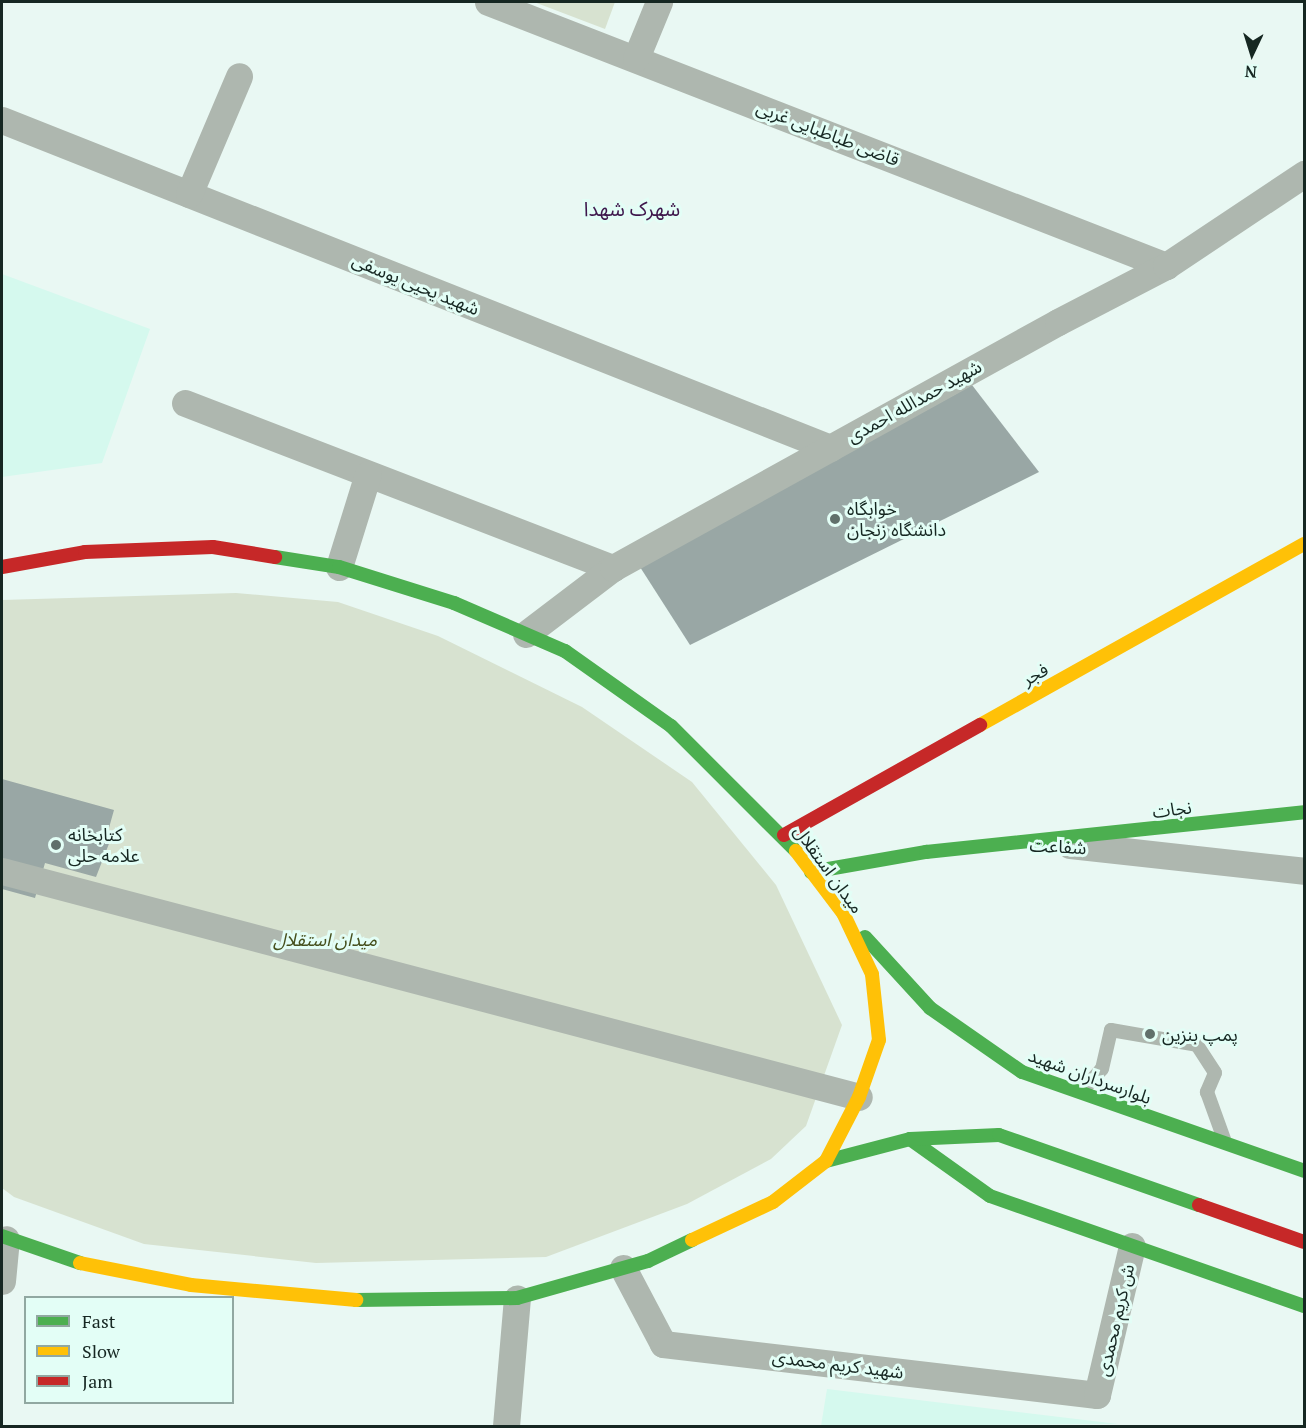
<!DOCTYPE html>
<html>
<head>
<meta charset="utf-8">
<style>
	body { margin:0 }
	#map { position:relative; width:1306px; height:1428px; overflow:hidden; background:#e9f8f3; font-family:"PT Serif","Noto Sans Arabic",serif }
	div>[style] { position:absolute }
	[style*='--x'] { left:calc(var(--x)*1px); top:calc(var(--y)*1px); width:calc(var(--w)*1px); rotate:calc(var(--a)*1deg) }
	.built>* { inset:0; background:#d5f9ee }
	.green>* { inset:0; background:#d7e2d0 }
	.building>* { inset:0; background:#99a7a5 }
	.lane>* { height:14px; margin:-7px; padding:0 7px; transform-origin:7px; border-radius:7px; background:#aeb7af }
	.street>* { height:27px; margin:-13.5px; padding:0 13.5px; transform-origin:13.5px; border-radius:13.5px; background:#aeb7af }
	.fast>* { height:14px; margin:-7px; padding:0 7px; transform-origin:7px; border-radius:7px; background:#4caf50 }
	.slow>* { height:14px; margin:-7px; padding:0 7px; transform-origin:7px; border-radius:7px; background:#ffc107 }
	.jam>* { height:14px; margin:-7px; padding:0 7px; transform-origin:7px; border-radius:7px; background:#c62828 }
	.dots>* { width:16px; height:16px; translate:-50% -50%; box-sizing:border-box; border:3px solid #e3fef6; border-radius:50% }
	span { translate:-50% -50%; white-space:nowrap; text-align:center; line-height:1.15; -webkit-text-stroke:6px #e3fef6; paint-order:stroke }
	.street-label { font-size:18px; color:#162722 }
	.poi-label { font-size:18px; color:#162722 }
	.left { translate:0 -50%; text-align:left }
	.park-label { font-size:18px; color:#46501d; font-style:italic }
	.neighbourhood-label { font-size:20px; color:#3e174c }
	.frame { position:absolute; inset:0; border:3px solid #162722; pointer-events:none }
	.legend { position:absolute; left:24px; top:1296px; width:210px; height:108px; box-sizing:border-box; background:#e3fef6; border:2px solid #91a8a1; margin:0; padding:8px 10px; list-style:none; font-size:18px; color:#162722 }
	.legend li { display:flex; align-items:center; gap:12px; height:30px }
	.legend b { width:30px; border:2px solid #91a8a1 }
	.north { position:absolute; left:1222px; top:24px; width:60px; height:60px; -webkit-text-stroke:4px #e3fef6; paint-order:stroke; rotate:184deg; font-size:16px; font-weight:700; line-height:24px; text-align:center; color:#162722 }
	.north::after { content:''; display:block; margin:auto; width:21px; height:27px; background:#162722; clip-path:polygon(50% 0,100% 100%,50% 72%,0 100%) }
</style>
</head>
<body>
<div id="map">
	<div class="built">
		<i style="clip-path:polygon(2px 274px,150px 329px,102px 463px,2px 477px)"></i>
		<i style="clip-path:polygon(827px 1389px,1118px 1424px,821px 1426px)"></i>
	</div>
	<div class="green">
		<i style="clip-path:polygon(534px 2px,615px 2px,605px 29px)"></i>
		<i style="clip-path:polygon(236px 593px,338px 602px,438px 636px,582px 707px,692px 782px,776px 885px,842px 1025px,806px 1126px,771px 1159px,687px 1204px,546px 1257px,316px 1263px,144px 1244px,14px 1197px,2px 1188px,2px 600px)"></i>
	</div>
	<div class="building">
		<i style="clip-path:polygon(972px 385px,1039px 472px,690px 645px,640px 567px)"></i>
		<i style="clip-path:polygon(2px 779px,114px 810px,107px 835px,112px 836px,96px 877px,45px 863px,35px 898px,2px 889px)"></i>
	</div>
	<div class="lane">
		<i style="--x:1081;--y:1092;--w:31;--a:-48"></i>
		<i style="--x:1102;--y:1069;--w:40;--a:-77"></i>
		<i style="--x:1111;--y:1030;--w:87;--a:9.9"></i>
		<i style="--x:1197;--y:1045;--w:33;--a:57"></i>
		<i style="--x:1215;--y:1073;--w:21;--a:113"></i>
		<i style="--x:1207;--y:1092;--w:50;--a:70.1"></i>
	</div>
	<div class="street">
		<i style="--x:488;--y:2;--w:728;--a:21.27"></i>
		<i style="--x:636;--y:58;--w:61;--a:-67.7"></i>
		<i style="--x:2;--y:120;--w:891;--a:21.61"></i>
		<i style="--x:189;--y:194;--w:128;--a:-67"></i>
		<i style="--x:185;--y:403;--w:459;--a:21.1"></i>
		<i style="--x:339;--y:567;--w:97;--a:-72.7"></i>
		<i style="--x:526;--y:634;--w:109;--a:-37.2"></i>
		<i style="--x:613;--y:568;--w:508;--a:-28.93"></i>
		<i style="--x:1058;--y:322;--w:122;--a:-27.4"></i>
		<i style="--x:1166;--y:266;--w:166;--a:-33.7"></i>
		<i style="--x:1070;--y:845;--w:235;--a:6.3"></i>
		<i style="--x:2;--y:871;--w:886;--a:14.77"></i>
		<i style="--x:623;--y:1268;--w:86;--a:62.2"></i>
		<i style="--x:663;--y:1344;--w:437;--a:6.7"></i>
		<i style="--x:1097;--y:1395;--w:153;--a:-76.8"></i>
		<i style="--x:2;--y:1281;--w:42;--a:-84.6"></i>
		<i style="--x:506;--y:1426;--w:128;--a:-85.1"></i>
	</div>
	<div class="fast">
		<i style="--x:275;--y:557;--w:65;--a:8.9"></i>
		<i style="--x:339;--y:567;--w:121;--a:17.4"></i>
		<i style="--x:454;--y:603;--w:121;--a:23.4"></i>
		<i style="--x:565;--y:651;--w:130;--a:35.3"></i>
		<i style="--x:671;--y:726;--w:177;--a:45"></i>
		<i style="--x:811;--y:872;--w:117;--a:-9.9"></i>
		<i style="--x:926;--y:852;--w:380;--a:-6"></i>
		<i style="--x:865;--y:937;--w:96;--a:47.5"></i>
		<i style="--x:930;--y:1008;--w:112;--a:34.8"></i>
		<i style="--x:1022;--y:1072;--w:299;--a:19.3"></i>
		<i style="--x:910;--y:1139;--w:98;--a:35.5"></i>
		<i style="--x:990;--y:1196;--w:333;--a:19.3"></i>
		<i style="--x:826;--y:1161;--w:87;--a:-14.7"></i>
		<i style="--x:910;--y:1139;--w:89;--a:-2.6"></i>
		<i style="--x:999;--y:1135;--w:212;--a:19.3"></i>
		<i style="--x:2;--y:1236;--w:83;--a:19.1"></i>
		<i style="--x:356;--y:1300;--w:161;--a:-0.7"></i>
		<i style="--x:517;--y:1298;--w:136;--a:-15.8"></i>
		<i style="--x:648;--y:1261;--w:49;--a:-25.5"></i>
	</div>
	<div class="slow">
		<i style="--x:980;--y:725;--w:371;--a:-29.2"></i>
		<i style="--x:692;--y:1240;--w:89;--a:-25.1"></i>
		<i style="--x:773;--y:1202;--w:67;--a:-37.7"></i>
		<i style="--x:826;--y:1161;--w:72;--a:-62.7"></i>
		<i style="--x:859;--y:1097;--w:60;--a:-70.7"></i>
		<i style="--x:879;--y:1040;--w:66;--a:-96.1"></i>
		<i style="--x:872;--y:974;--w:68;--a:-115.4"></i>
		<i style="--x:843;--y:913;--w:78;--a:-127.2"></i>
		<i style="--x:80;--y:1263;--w:113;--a:11.2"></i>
		<i style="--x:191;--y:1285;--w:166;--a:5.2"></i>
	</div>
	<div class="jam">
		<i style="--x:2;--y:567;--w:84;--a:-10.2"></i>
		<i style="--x:85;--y:552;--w:128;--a:-2.2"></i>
		<i style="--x:213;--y:547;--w:63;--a:9.2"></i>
		<i style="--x:784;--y:835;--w:225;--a:-29.3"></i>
		<i style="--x:1199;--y:1205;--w:111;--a:19.4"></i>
	</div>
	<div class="dots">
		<i style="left:835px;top:519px;background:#60706b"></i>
		<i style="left:56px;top:845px;background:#60706b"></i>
		<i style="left:1150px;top:1034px;background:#60706b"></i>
	</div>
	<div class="street-label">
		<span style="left:828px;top:133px;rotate:21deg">قاضی طباطبایی غربی</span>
		<span style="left:416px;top:284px;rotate:22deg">شهید یحیی یوسفی</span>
		<span style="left:914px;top:401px;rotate:-29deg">شهید حمدالله احمدی</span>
		<span style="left:1035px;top:674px;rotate:-29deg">فجر</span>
		<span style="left:1172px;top:809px;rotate:-7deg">نجات</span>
		<span style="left:1058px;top:846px;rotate:3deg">شفاعت</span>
		<span style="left:829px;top:869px;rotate:54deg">میدان استقلال</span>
		<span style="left:1090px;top:1076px;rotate:20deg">بلوارسرداران شهید</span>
		<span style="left:1115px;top:1320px;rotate:-77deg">ش کریم محمدی</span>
		<span style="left:838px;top:1364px;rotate:7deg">شهید کریم محمدی</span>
	</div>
	<div class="poi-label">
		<span class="left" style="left:847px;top:519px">خوابگاه<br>دانشگاه زنجان</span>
		<span class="left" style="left:68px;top:845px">کتابخانه<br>علامه حلی</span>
		<span class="left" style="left:1162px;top:1034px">پمپ بنزین</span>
	</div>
	<div class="park-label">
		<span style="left:325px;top:939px">میدان استقلال</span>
	</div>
	<div class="neighbourhood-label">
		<span style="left:632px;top:208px">شهرک شهدا</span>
	</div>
	<div class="frame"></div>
	<ul class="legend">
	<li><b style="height:8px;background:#4caf50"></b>Fast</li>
	<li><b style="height:8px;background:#ffc107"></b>Slow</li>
	<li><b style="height:8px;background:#c62828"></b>Jam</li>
	</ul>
	<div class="north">N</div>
</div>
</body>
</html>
